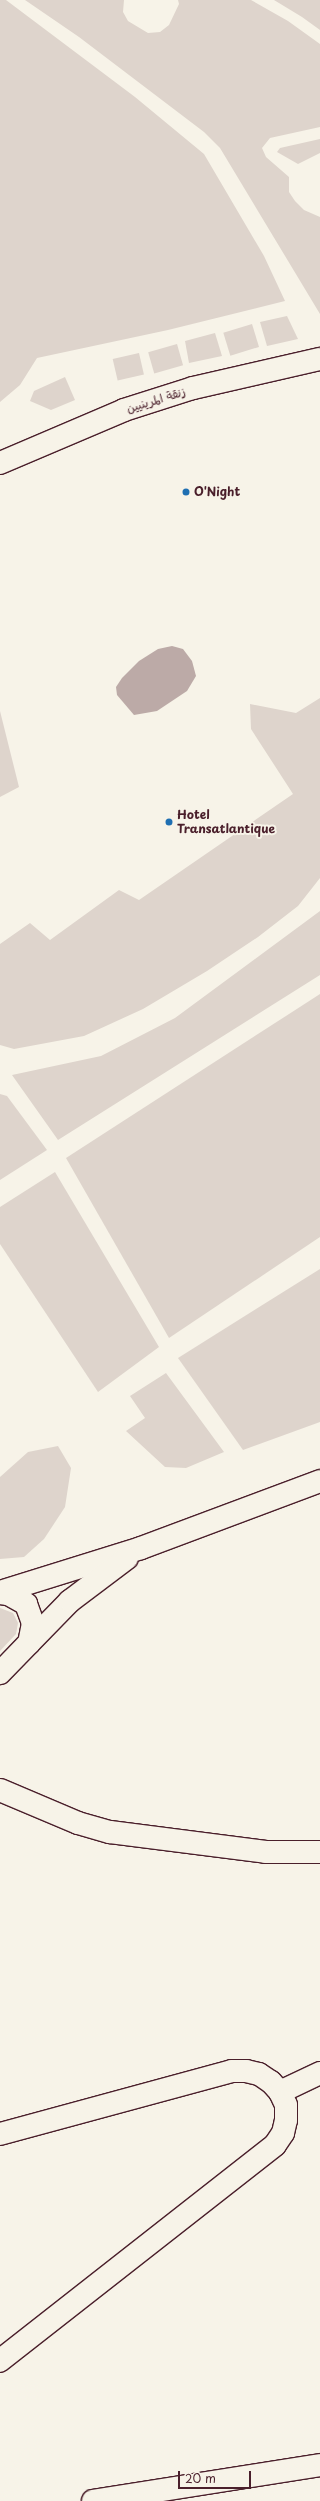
<!DOCTYPE html>
<html>
<head>
<meta charset="utf-8">
<style>
	body { margin:0 }
	#map { position:relative; width:320px; height:2501px; overflow:hidden; background:#f7f3e8; font-family:"Playpen Sans","Playpen Sans Arabic",sans-serif }
	div>[style] { position:absolute }
	[style*='--x'] { left:calc(var(--x)*1px); top:calc(var(--y)*1px); width:calc(var(--w)*1px); rotate:calc(var(--a)*1deg) }
	.green>* { inset:0; background:#ded4cc; transform-origin:0 0 }
	.water>* { inset:0; background:#bcaaa7 }
	.roads { filter:drop-shadow(1px 0 #4a1f2b) drop-shadow(-1px 0 #4a1f2b) drop-shadow(0 1px #4a1f2b) drop-shadow(0 -1px #4a1f2b) }
	.street>* { height:22px; margin:-11px; padding:0 11px; transform-origin:11px; border-radius:11px; background:#f7f3e8 }
	.secondary>* { height:22px; margin:-11px; padding:0 11px; transform-origin:11px; border-radius:11px; background:#f7f3e8 }
	.primary>* { height:22px; margin:-11px; padding:0 11px; transform-origin:11px; border-radius:11px; background:#f7f3e8 }
	.dots>* { width:11px; height:11px; translate:-50% -50%; box-sizing:border-box; border:2px solid #f7f3e8; border-radius:50% }
	span { translate:-50% -50%; white-space:nowrap; text-align:center; line-height:1.15; -webkit-text-stroke:4px #f7f3e8; paint-order:stroke }
	.street-label { font-size:12px; color:#4a1f2b }
	.poi-label { font-size:12px; color:#4a1f2b; font-weight:700 }
	.left { translate:0 -50%; text-align:left }
	.scale { position:absolute; left:178px; top:2471px; width:73px; height:18px; box-sizing:border-box; border:2px solid #4a1f2b; border-top:0; padding-left:5px; font-size:12px; line-height:14px; white-space:nowrap; color:#4a1f2b; -webkit-text-stroke:3px #f7f3e8; paint-order:stroke }
</style>
</head>
<body>
<div id="map">
	<div class="green">
		<i style="clip-path:polygon(0 0,6px 0,135px 97px,204px 154px,264px 256px,285px 301px,168px 330px,37px 358px,20px 385px,0 402px)"></i>
		<i style="clip-path:polygon(25px 0,124px 0,123px 12px,128px 21px,148px 33px,160px 32px,169px 25px,179px 4px,178px 0,251px 0,288px 21px,320px 44px,320px 127px,270px 138px,262px 148px,266px 157px,289px 177px,289px 192px,295px 201px,304px 210px,320px 217px,320px 314px,220px 148px,204px 132px,79px 37px)"></i>
		<i style="clip-path:polygon(274px 0,320px 0,320px 30px,302px 17px)"></i>
		<i style="clip-path:polygon(320px 139px,320px 153px,298px 164px,277px 152px,280px 148px)"></i>
		<i style="clip-path:polygon(287px 316px,298px 339px,267px 346px,260px 322px)"></i>
		<i style="left:252px;top:324px;width:24px;height:30px;rotate:73deg"></i>
		<i style="clip-path:polygon(215px 333px,222px 356px,189px 363px,185px 341px)"></i>
		<i style="left:177px;top:344px;width:22px;height:30px;rotate:74deg"></i>
		<i style="left:139px;top:353px;width:22px;height:27px;rotate:77deg"></i>
		<i style="clip-path:polygon(65px 377px,75px 400px,51px 410px,30px 401px,34px 391px)"></i>
		<i style="clip-path:polygon(320px 698px,320px 878px,298px 906px,258px 937px,207px 971px,143px 1009px,84px 1036px,14px 1049px,0 1045px,0 944px,30px 923px,50px 940px,119px 890px,139px 900px,293px 794px,251px 729px,250px 704px,296px 713px)"></i>
		<i style="clip-path:polygon(0 711px,19px 787px,0 797px)"></i>
		<i style="clip-path:polygon(320px 911px,320px 975px,58px 1140px,12px 1075px,101px 1056px,175px 1018px)"></i>
		<i style="clip-path:polygon(320px 994px,320px 1237px,169px 1338px,66px 1158px)"></i>
		<i style="clip-path:polygon(0 1094px,7px 1096px,47px 1150px,0 1180px)"></i>
		<i style="clip-path:polygon(55px 1172px,159px 1347px,98px 1392px,0 1244px,0 1207px)"></i>
		<i style="clip-path:polygon(320px 1269px,320px 1422px,243px 1450px,178px 1358px)"></i>
		<i style="clip-path:polygon(166px 1373px,224px 1452px,186px 1468px,165px 1467px,126px 1431px,145px 1418px,130px 1396px)"></i>
		<i style="clip-path:polygon(58px 1446px,71px 1468px,65px 1507px,44px 1539px,24px 1557px,0 1559px,0 1477px,28px 1452px)"></i>
		<i style="clip-path:polygon(0 1608px,13px 1613px,18px 1623px,16px 1634px,0 1651px)"></i>
	</div>
	<div class="water">
		<i style="clip-path:polygon(172px 646px,183px 649px,192px 661px,196px 676px,187px 691px,157px 711px,134px 715px,117px 695px,116px 687px,122px 678px,139px 661px,158px 649px)"></i>
	</div>
	<div class="roads">
		<div class="street">
			<i style="--x:0;--y:1790;--w:85;--a:22.9"></i>
			<i style="--x:78;--y:1823;--w:33;--a:16"></i>
			<i style="--x:110;--y:1832;--w:157;--a:7.3"></i>
			<i style="--x:266;--y:1852;--w:54;--a:0"></i>
			<i style="--x:280;--y:2092;--w:44;--a:-25.4"></i>
		</div>
		<div class="secondary">
			<i style="--x:0;--y:463;--w:135;--a:-23.1"></i>
			<i style="--x:124;--y:410;--w:72;--a:-17.7"></i>
			<i style="--x:193;--y:388;--w:130;--a:-12.9"></i>
			<i style="--x:0;--y:1592;--w:148;--a:-17.3"></i>
			<i style="--x:141;--y:1548;--w:191;--a:-20.5"></i>
			<i style="--x:0;--y:1593;--w:8;--a:7"></i>
			<i style="--x:8;--y:1594;--w:21;--a:29"></i>
			<i style="--x:26;--y:1604;--w:20;--a:70"></i>
			<i style="--x:33;--y:1623;--w:20;--a:101"></i>
			<i style="--x:29;--y:1643;--w:42;--a:134"></i>
			<i style="--x:29;--y:1643;--w:59;--a:-45.7"></i>
			<i style="--x:70;--y:1601;--w:71;--a:-37"></i>
			<i style="--x:0;--y:2134;--w:240;--a:-15.2"></i>
			<i style="--x:232;--y:2071;--w:14;--a:0"></i>
			<i style="--x:246;--y:2071;--w:13;--a:13"></i>
			<i style="--x:259;--y:2074;--w:14;--a:34"></i>
			<i style="--x:271;--y:2082;--w:13;--a:48"></i>
			<i style="--x:280;--y:2092;--w:14;--a:65"></i>
			<i style="--x:286;--y:2105;--w:15;--a:90"></i>
			<i style="--x:286;--y:2120;--w:13;--a:103"></i>
			<i style="--x:283;--y:2133;--w:14;--a:124"></i>
			<i style="--x:275;--y:2145;--w:350;--a:141.9"></i>
		</div>
		<div class="primary">
			<i style="--x:93;--y:2501;--w:230;--a:-9"></i>
		</div>
	</div>
	<div class="dots">
		<i style="left:186px;top:492px;background:#1f6fb2"></i>
		<i style="left:169px;top:822px;background:#1f6fb2"></i>
	</div>
	<div class="street-label">
		<span style="left:156px;top:400px;rotate:-17deg">زنقة المرينيين</span>
	</div>
	<div class="poi-label">
		<span class="left" style="left:194px;top:492px">O'Night</span>
		<span class="left" style="left:177px;top:822px">Hotel<br>Transatlantique</span>
	</div>
	<div class="scale">20 m</div>
</div>
</body>
</html>
